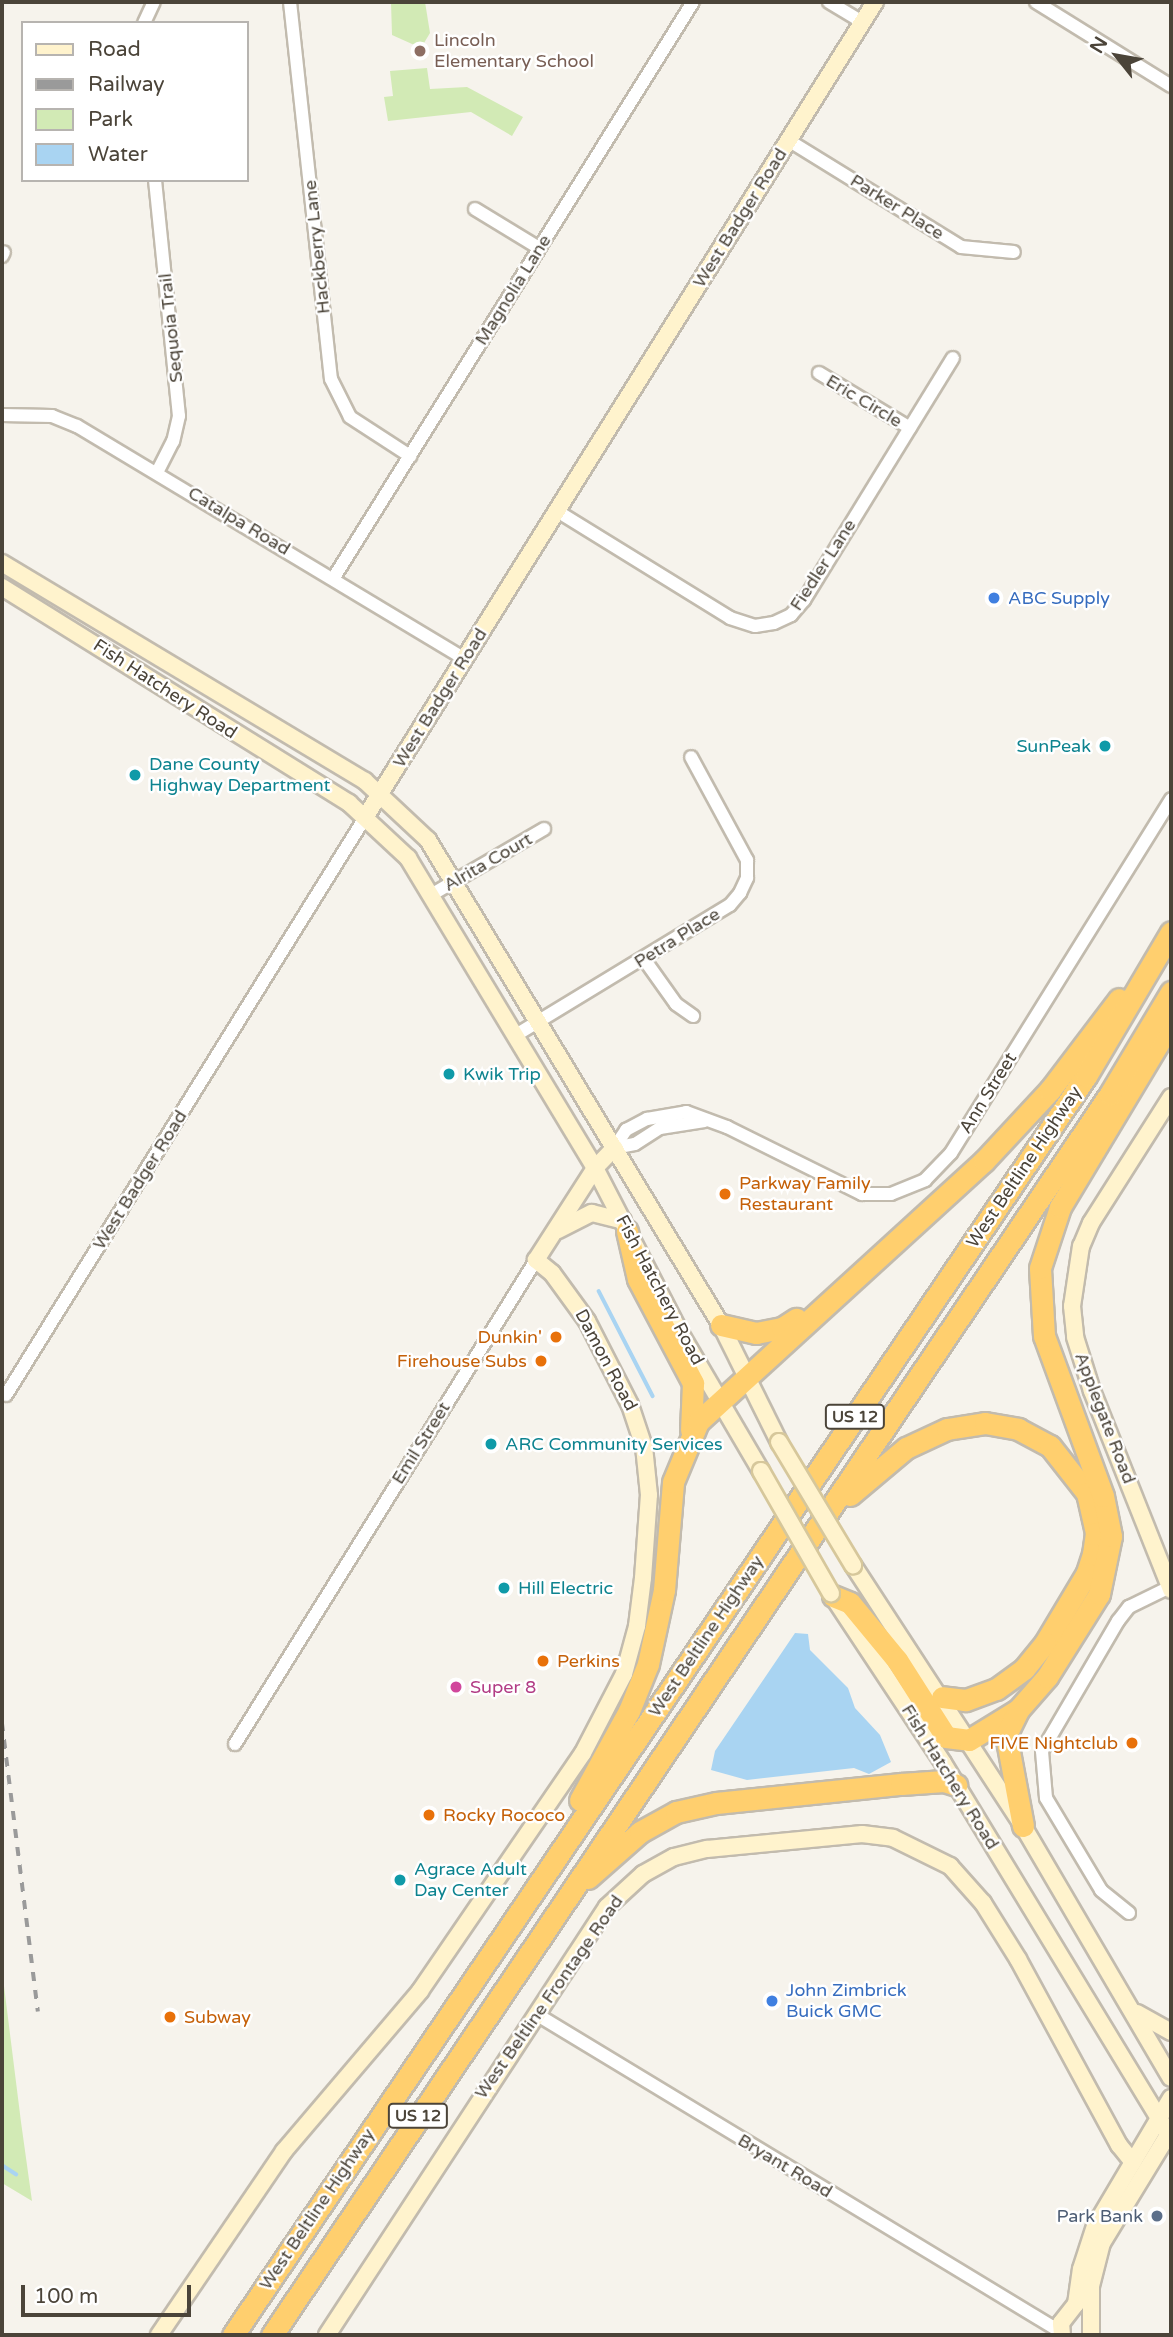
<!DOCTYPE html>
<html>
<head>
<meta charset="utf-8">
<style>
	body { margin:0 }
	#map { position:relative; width:1173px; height:2337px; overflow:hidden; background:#f6f3ec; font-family:"Varela Round",sans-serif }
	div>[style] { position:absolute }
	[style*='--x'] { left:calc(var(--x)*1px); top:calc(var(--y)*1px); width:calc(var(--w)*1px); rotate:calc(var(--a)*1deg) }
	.green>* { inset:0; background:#d2eab5 }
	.water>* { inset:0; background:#a9d4f2 }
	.stream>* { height:3.5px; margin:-1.75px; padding:0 1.75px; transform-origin:1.75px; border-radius:1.75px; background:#a9d4f2 }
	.roads { filter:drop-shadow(2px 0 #c2bbae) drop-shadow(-2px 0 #c2bbae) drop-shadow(0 2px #c2bbae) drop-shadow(0 -2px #c2bbae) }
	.street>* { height:12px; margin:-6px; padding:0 6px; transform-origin:6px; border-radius:6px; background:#fff }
	.secondary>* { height:16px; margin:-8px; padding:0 8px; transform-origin:8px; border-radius:8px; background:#fff3cd }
	.highway>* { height:21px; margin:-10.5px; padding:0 10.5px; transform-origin:10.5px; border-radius:10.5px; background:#ffcf6e }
	.rail>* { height:3.5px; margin-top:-1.75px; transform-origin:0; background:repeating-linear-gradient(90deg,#9a9a9a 0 9px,transparent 0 18px) }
	.bridges { filter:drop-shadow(2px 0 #d6c79b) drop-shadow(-2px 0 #d6c79b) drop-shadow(0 2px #d6c79b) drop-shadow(0 -2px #d6c79b) }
	.secondary-bridge>* { height:16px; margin:-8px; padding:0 8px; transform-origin:8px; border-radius:8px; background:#fff3cd }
	.dots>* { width:19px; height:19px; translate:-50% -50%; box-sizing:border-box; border:4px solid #fff; border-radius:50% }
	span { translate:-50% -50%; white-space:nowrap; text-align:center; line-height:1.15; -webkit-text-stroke:5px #fff; paint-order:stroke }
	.shield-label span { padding:2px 5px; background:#fff; border:2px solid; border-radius:5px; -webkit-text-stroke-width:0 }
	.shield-label { font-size:16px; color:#4b4439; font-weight:700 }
	.education-label { font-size:18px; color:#785e54 }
	.left { translate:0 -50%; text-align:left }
	.street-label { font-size:18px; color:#4b4439 }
	.shop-label { font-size:18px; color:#366cbe }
	.culture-label { font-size:18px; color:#0d838f }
	.right { translate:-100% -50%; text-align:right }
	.food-label { font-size:18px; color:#c56008 }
	.hotel-label { font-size:18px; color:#b23c85 }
	.service-label { font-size:18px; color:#4e5e75 }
	.frame { position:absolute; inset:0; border:4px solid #4b4439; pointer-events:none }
	.legend { position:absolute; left:21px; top:21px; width:228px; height:161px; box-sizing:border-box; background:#fff; border:2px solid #b7b4b0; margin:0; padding:9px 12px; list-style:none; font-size:21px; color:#4b4439 }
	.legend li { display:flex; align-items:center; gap:14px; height:35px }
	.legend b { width:35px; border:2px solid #b7b4b0 }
	.north { position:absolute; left:1082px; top:21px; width:70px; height:70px; -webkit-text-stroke:5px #fff; paint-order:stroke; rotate:301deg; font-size:19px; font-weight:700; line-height:28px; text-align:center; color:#4b4439 }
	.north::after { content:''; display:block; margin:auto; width:24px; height:32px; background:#4b4439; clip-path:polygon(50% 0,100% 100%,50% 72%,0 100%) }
	.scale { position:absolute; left:21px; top:2285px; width:170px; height:32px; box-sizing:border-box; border:4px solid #4b4439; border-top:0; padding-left:9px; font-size:21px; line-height:24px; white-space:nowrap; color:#4b4439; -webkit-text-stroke:5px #fff; paint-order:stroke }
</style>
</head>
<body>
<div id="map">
	<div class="green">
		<i style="clip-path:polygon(391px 2px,425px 2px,430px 33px,421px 48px,392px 35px)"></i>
		<i style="clip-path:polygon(427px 68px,430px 89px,467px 87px,523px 117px,512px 136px,471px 112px,388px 121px,384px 97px,393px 96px,390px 71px)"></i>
		<i style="clip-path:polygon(2px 1970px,21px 2122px,32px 2201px,2px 2183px)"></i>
	</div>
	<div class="water">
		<i style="clip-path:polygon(795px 1633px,808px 1634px,810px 1650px,848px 1688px,855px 1708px,880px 1735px,891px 1762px,869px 1774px,854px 1768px,747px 1780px,711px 1770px,715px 1751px)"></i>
	</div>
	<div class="stream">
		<i style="--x:599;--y:1291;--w:118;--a:62.8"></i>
		<i style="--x:2;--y:2165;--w:17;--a:33"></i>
	</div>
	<div class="roads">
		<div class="street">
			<i style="--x:290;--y:2;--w:379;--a:83.8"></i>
			<i style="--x:331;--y:379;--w:42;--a:63.4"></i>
			<i style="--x:350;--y:417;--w:72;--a:33"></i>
			<i style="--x:829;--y:2;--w:39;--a:31"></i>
			<i style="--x:1036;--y:2;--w:159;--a:31.9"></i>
			<i style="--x:144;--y:23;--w:23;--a:-65"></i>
			<i style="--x:788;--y:140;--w:203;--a:31.7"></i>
			<i style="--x:961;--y:247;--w:53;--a:5.4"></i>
			<i style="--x:155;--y:180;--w:237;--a:84.2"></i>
			<i style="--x:179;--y:416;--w:26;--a:103"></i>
			<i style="--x:173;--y:441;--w:35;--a:117"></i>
			<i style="--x:475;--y:209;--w:75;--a:31.4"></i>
			<i style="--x:2;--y:256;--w:4;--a:-63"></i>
			<i style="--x:819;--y:373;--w:106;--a:31.1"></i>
			<i style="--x:2;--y:415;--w:50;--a:1.1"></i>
			<i style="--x:52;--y:416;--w:27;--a:22"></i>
			<i style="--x:77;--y:426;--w:453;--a:31"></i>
			<i style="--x:557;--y:511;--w:203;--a:31.7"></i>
			<i style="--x:730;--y:618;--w:26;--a:18"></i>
			<i style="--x:755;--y:626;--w:19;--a:-9"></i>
			<i style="--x:774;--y:623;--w:19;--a:-25"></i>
			<i style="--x:791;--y:615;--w:20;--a:-49"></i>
			<i style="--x:804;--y:600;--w:284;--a:-58.4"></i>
			<i style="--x:333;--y:579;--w:680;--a:-58.04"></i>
			<i style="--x:431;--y:895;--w:131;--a:-30.3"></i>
			<i style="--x:644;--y:959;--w:55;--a:54.6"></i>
			<i style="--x:676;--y:1004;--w:21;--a:35"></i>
			<i style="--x:516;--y:1035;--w:250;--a:-31.3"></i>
			<i style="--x:730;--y:905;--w:16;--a:-50"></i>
			<i style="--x:740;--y:893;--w:17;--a:-65"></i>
			<i style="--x:747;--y:878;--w:18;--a:-90"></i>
			<i style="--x:747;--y:860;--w:117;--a:-118.5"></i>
			<i style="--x:614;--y:1148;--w:22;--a:-56"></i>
			<i style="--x:626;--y:1130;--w:24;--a:-28"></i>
			<i style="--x:647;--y:1119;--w:40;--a:-10"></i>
			<i style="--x:686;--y:1112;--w:44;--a:20.1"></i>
			<i style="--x:727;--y:1127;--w:151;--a:26.4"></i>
			<i style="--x:862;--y:1194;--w:29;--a:0"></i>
			<i style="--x:891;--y:1194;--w:37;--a:-22"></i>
			<i style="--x:925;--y:1180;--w:37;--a:-46"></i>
			<i style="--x:951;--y:1153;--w:417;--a:-58.1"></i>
			<i style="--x:614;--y:1148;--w:21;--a:-11"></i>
			<i style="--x:635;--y:1144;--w:30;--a:-33"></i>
			<i style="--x:660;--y:1128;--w:45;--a:-9"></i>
			<i style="--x:6;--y:1395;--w:682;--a:-58.13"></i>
			<i style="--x:235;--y:1744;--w:570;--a:-58.12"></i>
			<i style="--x:1129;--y:1913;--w:36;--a:-141"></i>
			<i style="--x:1101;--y:1890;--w:107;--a:-120.9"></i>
			<i style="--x:1046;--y:1798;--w:47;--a:-94.9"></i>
			<i style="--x:1042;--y:1751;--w:151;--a:-59.7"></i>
			<i style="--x:1118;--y:1621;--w:18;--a:-52"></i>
			<i style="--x:1129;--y:1607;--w:46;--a:-26"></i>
			<i style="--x:536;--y:2014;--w:614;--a:31.2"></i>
		</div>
		<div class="secondary">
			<i style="--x:2;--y:563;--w:423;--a:31"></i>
			<i style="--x:365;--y:781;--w:86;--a:43.1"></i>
			<i style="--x:428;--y:840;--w:567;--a:58.86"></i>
			<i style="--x:721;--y:1325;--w:131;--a:63.6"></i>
			<i style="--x:2;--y:587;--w:409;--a:31.9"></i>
			<i style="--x:349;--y:803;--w:81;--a:43"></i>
			<i style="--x:408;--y:858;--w:362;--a:58.9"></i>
			<i style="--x:595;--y:1168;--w:186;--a:62.7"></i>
			<i style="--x:680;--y:1333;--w:160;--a:59.6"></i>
			<i style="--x:366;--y:816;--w:960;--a:-57.98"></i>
			<i style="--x:1171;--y:1097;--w:149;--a:122.4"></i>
			<i style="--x:1091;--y:1223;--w:25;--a:113"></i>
			<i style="--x:1081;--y:1246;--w:61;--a:98.5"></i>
			<i style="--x:1072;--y:1306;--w:31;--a:84"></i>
			<i style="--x:1075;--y:1337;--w:57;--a:72.5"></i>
			<i style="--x:1092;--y:1391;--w:214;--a:68.3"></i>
			<i style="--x:558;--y:1230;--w:38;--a:-27"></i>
			<i style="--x:592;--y:1213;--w:32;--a:14"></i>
			<i style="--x:853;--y:1565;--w:311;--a:56.9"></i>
			<i style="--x:1023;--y:1826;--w:292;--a:59.6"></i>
			<i style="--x:832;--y:1595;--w:201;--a:56.5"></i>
			<i style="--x:943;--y:1763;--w:439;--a:58.7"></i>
			<i style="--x:1137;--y:2013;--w:39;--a:29"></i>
			<i style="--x:159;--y:2335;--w:222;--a:-55.8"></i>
			<i style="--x:284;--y:2151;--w:210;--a:-49.6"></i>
			<i style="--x:420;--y:1991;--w:288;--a:-55.6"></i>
			<i style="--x:583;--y:1753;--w:89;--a:-62.6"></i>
			<i style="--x:624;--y:1674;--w:50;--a:-74.8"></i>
			<i style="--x:637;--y:1626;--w:48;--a:-82.9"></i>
			<i style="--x:643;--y:1578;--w:83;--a:-85.9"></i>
			<i style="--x:649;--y:1495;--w:48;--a:-95.9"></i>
			<i style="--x:644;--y:1447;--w:44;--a:-108.4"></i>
			<i style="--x:630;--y:1405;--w:94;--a:-117.1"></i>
			<i style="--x:587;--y:1321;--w:59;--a:-126.1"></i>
			<i style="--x:552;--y:1273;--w:21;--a:-141"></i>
			<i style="--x:536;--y:1260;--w:109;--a:-57.3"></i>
			<i style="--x:595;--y:1168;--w:28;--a:-46"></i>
			<i style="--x:327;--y:2335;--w:511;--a:-56.81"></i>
			<i style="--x:607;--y:1907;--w:49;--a:-42.5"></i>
			<i style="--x:643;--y:1874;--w:35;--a:-29"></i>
			<i style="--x:674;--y:1857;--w:34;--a:-14"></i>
			<i style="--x:707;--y:1849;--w:156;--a:-5.5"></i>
			<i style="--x:862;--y:1834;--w:31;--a:7"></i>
			<i style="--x:893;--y:1838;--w:64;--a:26.2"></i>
			<i style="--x:950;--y:1866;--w:50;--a:48.3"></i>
			<i style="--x:983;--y:1903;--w:66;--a:58"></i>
			<i style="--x:1018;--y:1959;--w:212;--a:61.5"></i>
			<i style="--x:1119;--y:2145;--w:22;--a:51"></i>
			<i style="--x:1062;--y:2335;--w:12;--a:-95"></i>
			<i style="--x:1061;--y:2323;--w:24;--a:-52"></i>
			<i style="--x:1076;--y:2304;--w:35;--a:-82"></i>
			<i style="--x:1081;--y:2269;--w:45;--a:-72"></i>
			<i style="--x:1095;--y:2226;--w:149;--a:-59.3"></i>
			<i style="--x:1091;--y:2335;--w:49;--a:-90"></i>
			<i style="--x:1091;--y:2286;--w:44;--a:-75.7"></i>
			<i style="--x:1102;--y:2243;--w:132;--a:-58.6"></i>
		</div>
		<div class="highway">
			<i style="--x:627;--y:1231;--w:49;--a:77.1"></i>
			<i style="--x:638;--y:1279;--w:118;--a:62.1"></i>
			<i style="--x:693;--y:1383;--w:47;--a:92.4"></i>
			<i style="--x:721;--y:1325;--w:36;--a:13"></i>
			<i style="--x:756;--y:1333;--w:26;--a:-11"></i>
			<i style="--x:782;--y:1328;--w:17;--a:-33"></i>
			<i style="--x:850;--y:1495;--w:73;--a:-40"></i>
			<i style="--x:906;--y:1448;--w:45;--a:-24.9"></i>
			<i style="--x:947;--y:1429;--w:38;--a:-9"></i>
			<i style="--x:985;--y:1423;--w:34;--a:10"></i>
			<i style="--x:1018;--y:1429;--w:36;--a:28"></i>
			<i style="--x:1050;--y:1446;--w:60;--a:51.8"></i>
			<i style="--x:1087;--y:1493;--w:41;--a:77.3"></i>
			<i style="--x:1096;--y:1533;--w:21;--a:98"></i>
			<i style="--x:1093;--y:1554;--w:20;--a:108"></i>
			<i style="--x:1087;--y:1573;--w:82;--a:121"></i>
			<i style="--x:1045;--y:1643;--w:33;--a:129"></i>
			<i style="--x:1024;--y:1669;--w:34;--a:144"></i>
			<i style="--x:996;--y:1689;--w:33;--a:160"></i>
			<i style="--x:965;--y:1700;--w:23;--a:-173"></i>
			<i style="--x:833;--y:1596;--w:18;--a:22"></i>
			<i style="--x:850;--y:1603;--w:74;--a:50.5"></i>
			<i style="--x:897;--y:1660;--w:91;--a:57.5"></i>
			<i style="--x:946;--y:1737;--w:23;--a:7"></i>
			<i style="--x:969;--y:1740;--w:55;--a:-31.7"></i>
			<i style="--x:580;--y:1800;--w:102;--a:-61.2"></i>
			<i style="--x:629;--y:1711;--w:51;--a:-68"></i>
			<i style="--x:648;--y:1664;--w:76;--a:-77.8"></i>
			<i style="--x:664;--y:1590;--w:108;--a:-85.2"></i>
			<i style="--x:673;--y:1482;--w:65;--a:-67.4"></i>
			<i style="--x:698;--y:1422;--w:387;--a:-42.4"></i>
			<i style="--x:984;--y:1161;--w:97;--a:-47.1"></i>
			<i style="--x:1050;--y:1090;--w:114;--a:-52.8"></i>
			<i style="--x:1023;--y:1826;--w:93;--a:-100.6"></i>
			<i style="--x:1006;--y:1735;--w:28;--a:-64"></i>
			<i style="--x:1018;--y:1710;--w:44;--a:-48.7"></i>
			<i style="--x:1047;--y:1677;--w:98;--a:-57.9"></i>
			<i style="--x:1099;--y:1594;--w:59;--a:-78.3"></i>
			<i style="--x:1111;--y:1536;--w:41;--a:-101.3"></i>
			<i style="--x:1103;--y:1496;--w:171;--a:-110.2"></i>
			<i style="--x:1044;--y:1336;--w:68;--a:-93.4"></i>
			<i style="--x:1040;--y:1268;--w:64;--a:-71.8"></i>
			<i style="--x:1060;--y:1207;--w:216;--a:-59"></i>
			<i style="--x:588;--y:1878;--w:69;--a:-41.5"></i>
			<i style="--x:640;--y:1832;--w:41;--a:-29.1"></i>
			<i style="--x:676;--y:1812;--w:41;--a:-12.7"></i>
			<i style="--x:716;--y:1803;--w:186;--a:-5.9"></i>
			<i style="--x:901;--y:1784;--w:43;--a:-4"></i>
			<i style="--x:944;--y:1781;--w:13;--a:18"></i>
			<i style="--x:233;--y:2335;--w:1521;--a:-55.88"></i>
			<i style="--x:1086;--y:1076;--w:167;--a:-59.4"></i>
			<i style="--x:272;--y:2335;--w:1497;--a:-55.97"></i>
			<i style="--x:1110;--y:1094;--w:119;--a:-59.1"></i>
		</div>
	</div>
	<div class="rail">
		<i style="--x:2;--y:1722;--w:292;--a:82.9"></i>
	</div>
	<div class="bridges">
		<div class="secondary-bridge">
			<i style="--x:779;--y:1442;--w:144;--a:59"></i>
			<i style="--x:761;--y:1471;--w:141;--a:60.2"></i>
		</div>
	</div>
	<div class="dots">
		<i style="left:420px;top:51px;background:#8d6e63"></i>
		<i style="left:994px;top:598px;background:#3f7fe0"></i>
		<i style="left:1105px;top:746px;background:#0f9aa8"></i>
		<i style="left:135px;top:775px;background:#0f9aa8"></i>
		<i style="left:449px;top:1074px;background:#0f9aa8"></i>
		<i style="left:725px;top:1194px;background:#e8710a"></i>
		<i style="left:556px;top:1337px;background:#e8710a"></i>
		<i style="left:541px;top:1361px;background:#e8710a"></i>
		<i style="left:491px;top:1444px;background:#0f9aa8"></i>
		<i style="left:504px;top:1588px;background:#0f9aa8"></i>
		<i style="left:543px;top:1661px;background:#e8710a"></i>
		<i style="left:456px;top:1687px;background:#d1479c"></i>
		<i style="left:1132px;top:1743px;background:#e8710a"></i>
		<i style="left:429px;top:1815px;background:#e8710a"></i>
		<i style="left:400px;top:1880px;background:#0f9aa8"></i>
		<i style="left:772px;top:2001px;background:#3f7fe0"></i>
		<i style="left:170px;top:2017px;background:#e8710a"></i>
		<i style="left:1157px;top:2216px;background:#5c6f8a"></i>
	</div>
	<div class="shield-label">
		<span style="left:855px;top:1417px">US 12</span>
		<span style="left:418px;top:2116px">US 12</span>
	</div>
	<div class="education-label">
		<span class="left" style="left:434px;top:51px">Lincoln<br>Elementary School</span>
	</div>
	<div class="street-label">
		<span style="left:897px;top:207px;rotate:32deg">Parker Place</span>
		<span style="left:740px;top:218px;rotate:-58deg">West Badger Road</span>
		<span style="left:317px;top:247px;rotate:-96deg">Hackberry Lane</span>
		<span style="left:513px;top:290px;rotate:-58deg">Magnolia Lane</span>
		<span style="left:171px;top:328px;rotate:-96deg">Sequoia Trail</span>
		<span style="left:864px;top:401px;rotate:31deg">Eric Circle</span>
		<span style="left:239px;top:521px;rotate:31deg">Catalpa Road</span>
		<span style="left:823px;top:565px;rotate:-57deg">Fiedler Lane</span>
		<span style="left:165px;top:689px;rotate:33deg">Fish Hatchery Road</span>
		<span style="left:440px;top:698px;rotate:-58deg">West Badger Road</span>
		<span style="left:488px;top:862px;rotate:-30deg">Alrita Court</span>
		<span style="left:677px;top:938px;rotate:-32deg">Petra Place</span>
		<span style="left:988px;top:1093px;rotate:-58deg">Ann Street</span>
		<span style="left:1024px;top:1167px;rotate:-56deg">West Beltline Highway</span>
		<span style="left:140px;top:1180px;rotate:-58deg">West Badger Road</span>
		<span style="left:660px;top:1290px;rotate:62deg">Fish Hatchery Road</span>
		<span style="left:606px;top:1360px;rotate:62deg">Damon Road</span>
		<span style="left:1105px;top:1418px;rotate:69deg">Applegate Road</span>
		<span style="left:421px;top:1443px;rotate:-58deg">Emil Street</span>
		<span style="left:706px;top:1636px;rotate:-56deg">West Beltline Highway</span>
		<span style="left:950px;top:1777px;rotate:58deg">Fish Hatchery Road</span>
		<span style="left:549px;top:1997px;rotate:-55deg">West Beltline Frontage Road</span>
		<span style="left:785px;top:2166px;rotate:31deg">Bryant Road</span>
		<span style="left:317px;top:2209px;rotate:-56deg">West Beltline Highway</span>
	</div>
	<div class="shop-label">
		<span class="left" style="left:1008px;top:598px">ABC Supply</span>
		<span class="left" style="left:786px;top:2001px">John Zimbrick<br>Buick GMC</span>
	</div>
	<div class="culture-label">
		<span class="right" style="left:1091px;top:746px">SunPeak</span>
		<span class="left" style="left:149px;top:775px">Dane County<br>Highway Department</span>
		<span class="left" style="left:463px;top:1074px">Kwik Trip</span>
		<span class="left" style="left:505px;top:1444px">ARC Community Services</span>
		<span class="left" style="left:518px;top:1588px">Hill Electric</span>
		<span class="left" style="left:414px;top:1880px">Agrace Adult<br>Day Center</span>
	</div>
	<div class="food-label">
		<span class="left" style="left:739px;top:1194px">Parkway Family<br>Restaurant</span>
		<span class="right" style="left:542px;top:1337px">Dunkin'</span>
		<span class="right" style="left:527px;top:1361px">Firehouse Subs</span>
		<span class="left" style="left:557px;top:1661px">Perkins</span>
		<span class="right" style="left:1118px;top:1743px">FIVE Nightclub</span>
		<span class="left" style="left:443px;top:1815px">Rocky Rococo</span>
		<span class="left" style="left:184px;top:2017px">Subway</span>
	</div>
	<div class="hotel-label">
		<span class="left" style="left:470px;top:1687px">Super 8</span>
	</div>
	<div class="service-label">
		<span class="right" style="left:1143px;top:2216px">Park Bank</span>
	</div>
	<div class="frame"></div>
	<ul class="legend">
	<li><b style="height:9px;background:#fff3cd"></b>Road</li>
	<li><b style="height:9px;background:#9a9a9a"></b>Railway</li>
	<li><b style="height:19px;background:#d2eab5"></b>Park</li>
	<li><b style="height:19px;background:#a9d4f2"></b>Water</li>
	</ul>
	<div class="north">N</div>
	<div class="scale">100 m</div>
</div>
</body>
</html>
